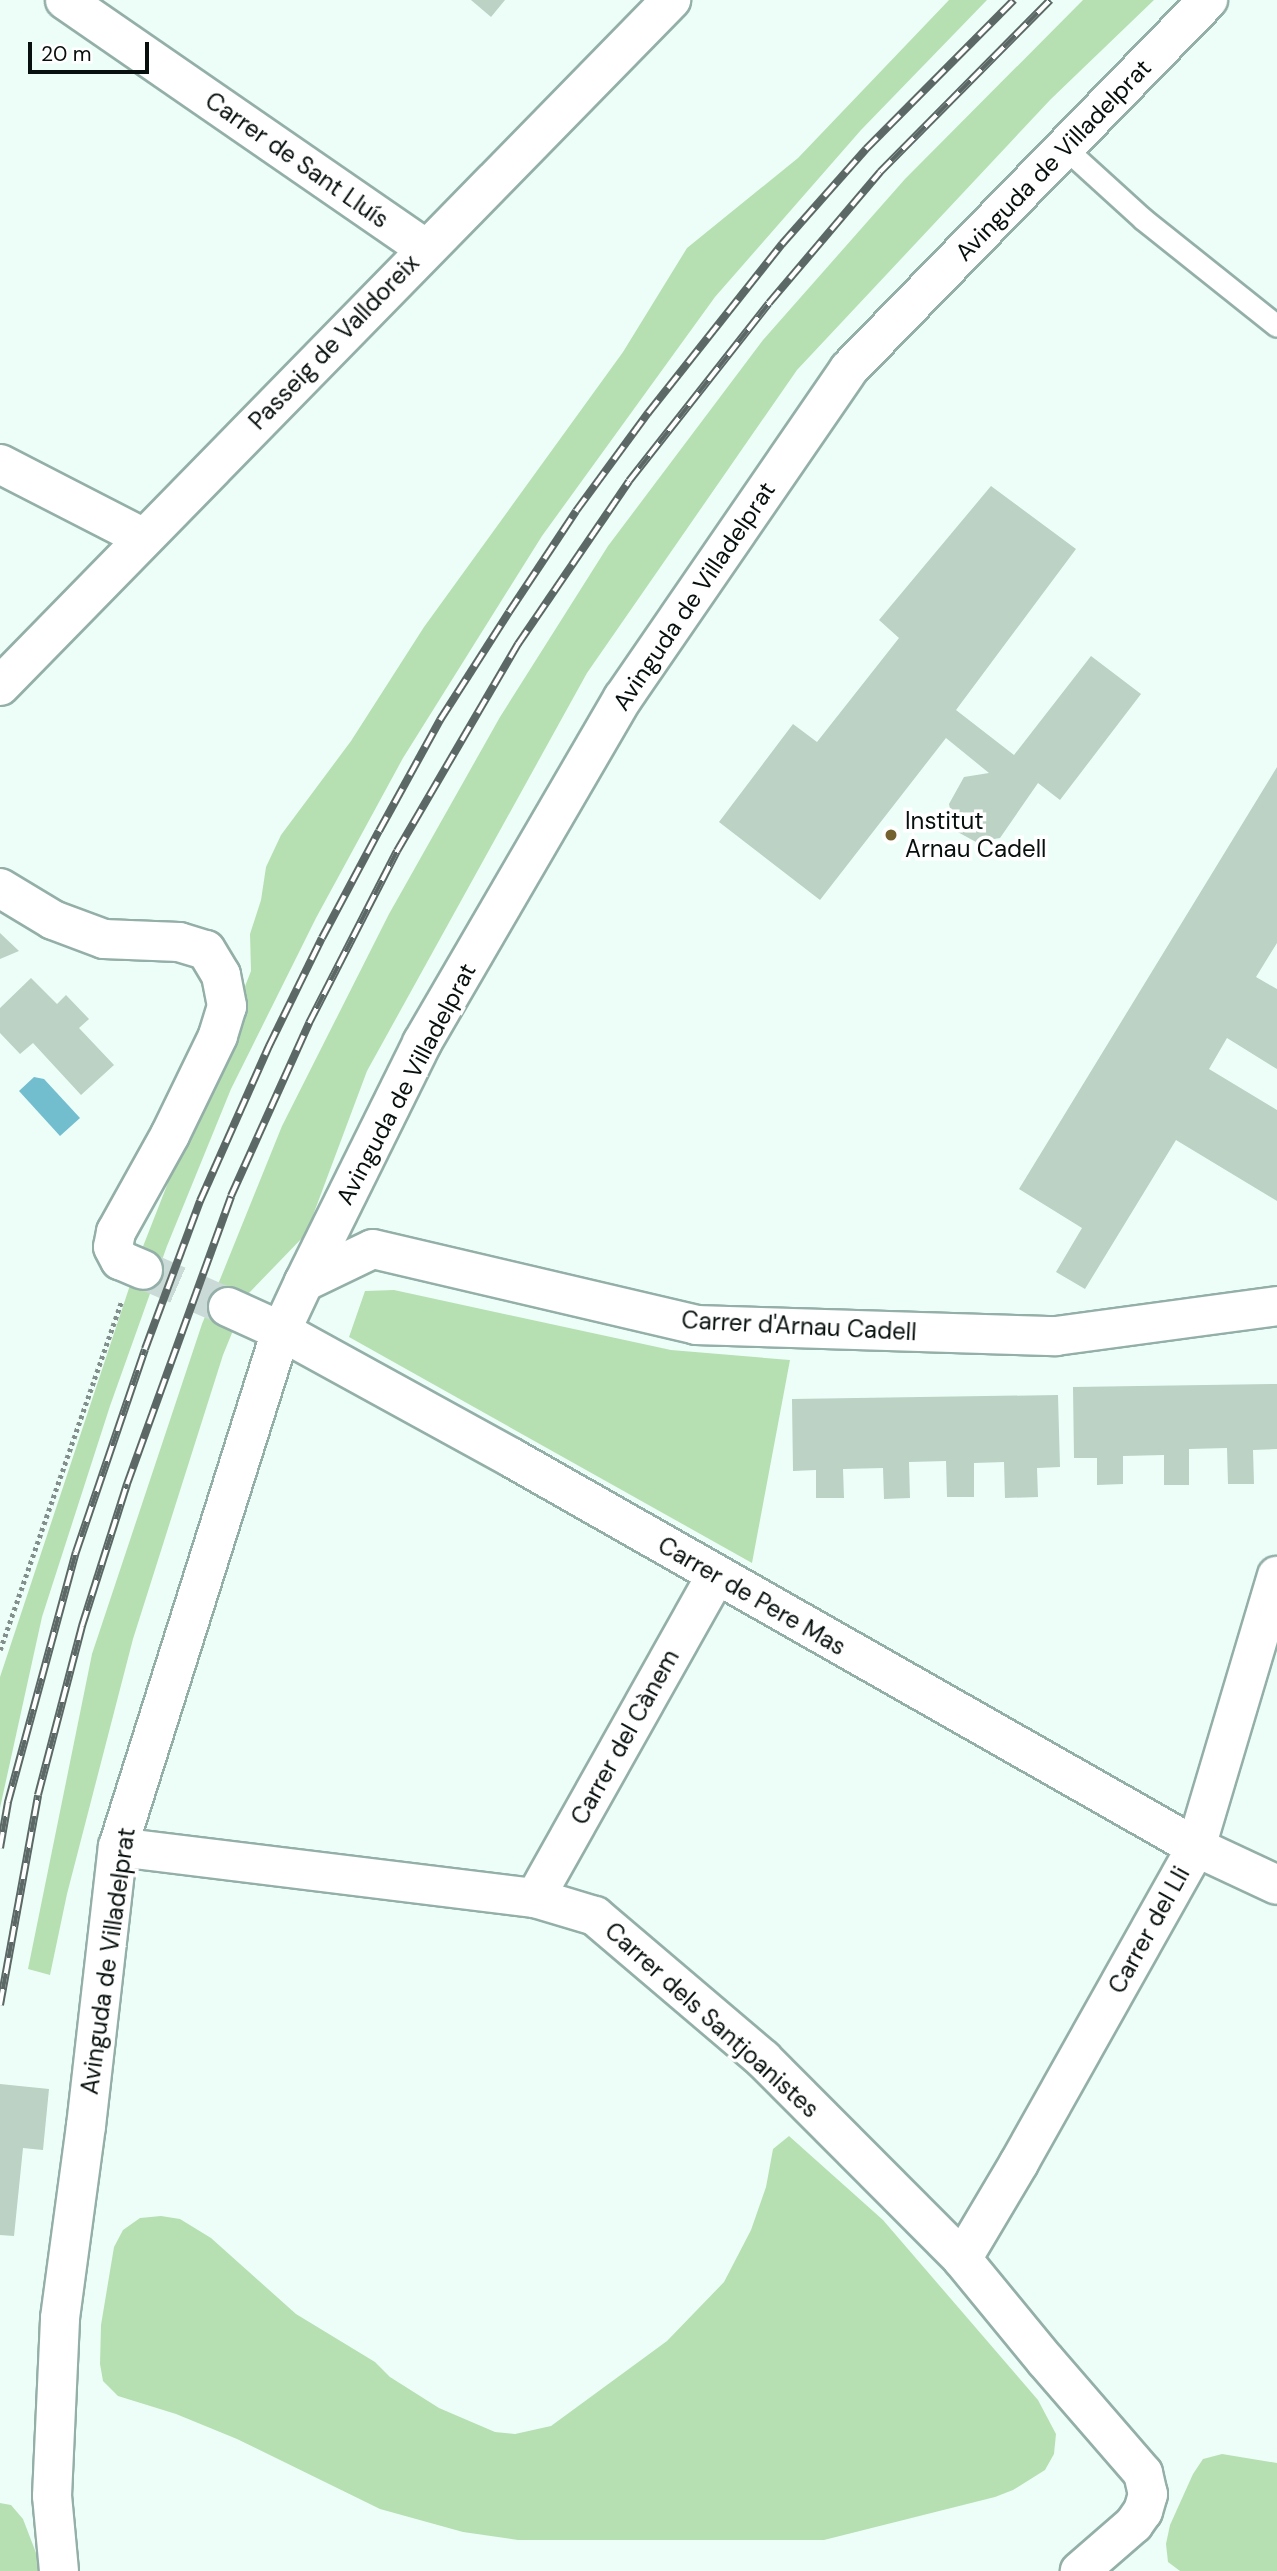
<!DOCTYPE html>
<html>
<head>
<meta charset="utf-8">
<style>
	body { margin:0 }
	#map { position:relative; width:1277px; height:2571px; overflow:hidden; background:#edfef9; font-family:"DM Sans",sans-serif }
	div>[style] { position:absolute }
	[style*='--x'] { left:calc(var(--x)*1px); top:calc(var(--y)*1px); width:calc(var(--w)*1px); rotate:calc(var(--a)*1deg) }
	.green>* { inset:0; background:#b7e0b2 }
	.water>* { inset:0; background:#72bdce }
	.building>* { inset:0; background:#bbd2c4 }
	.minor-tunnel>* { height:38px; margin-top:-19px; transform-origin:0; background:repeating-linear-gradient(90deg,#cadad6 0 38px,transparent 0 57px) }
	.path>* { height:4.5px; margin-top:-2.25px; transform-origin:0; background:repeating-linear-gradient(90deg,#828f8c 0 3.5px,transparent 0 7px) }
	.roads { filter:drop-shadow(2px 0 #94afa8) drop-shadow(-2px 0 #94afa8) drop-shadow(0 2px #94afa8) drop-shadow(0 -2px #94afa8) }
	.service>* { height:21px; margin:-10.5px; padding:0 10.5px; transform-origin:10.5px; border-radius:10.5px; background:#fff }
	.minor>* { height:38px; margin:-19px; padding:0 19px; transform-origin:19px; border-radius:19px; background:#fff }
	.tertiary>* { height:38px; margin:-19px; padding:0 19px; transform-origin:19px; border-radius:19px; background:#fff }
	.rail>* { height:8px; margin-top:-4px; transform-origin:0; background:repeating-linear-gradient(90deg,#fff 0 16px,#5c6865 0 32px); box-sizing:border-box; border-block:2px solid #5c6865 }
	.dots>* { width:19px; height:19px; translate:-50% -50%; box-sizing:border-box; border:4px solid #fff; border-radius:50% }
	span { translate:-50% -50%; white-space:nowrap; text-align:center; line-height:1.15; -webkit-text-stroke:7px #fff; paint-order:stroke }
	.street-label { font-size:24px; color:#07100e }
	.poi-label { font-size:24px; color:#07100e }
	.left { translate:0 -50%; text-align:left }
	.scale { position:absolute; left:28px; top:42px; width:121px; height:32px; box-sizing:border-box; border:4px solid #07100e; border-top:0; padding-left:9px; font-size:21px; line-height:24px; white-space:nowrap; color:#07100e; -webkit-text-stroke:5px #fff; paint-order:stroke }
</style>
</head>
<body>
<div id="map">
	<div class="green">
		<i style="clip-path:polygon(949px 0,987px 0,861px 130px,715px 297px,542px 536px,403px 758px,316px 918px,231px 1089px,167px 1246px,110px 1406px,42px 1617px,0 1808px,0 1677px,142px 1249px,251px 971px,250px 934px,261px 900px,266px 867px,281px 835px,351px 741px,424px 627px,623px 352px,687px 248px,798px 158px)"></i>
		<i style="clip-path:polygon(1083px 0,1154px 0,1051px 99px,797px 370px,587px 673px,367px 1071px,306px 1234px,248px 1294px,223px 1355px,133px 1639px,67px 1894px,50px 1975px,28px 1969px,92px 1654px,202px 1324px,282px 1126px,389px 914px,500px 717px,608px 546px,763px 340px,905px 179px)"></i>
		<i style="clip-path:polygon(394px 1290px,671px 1350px,790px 1360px,752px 1563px,349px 1337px,365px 1291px)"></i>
		<i style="clip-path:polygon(789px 2136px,883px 2220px,1038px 2400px,1056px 2434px,1054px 2454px,1045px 2470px,1013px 2490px,995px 2497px,824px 2540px,518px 2540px,463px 2532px,380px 2509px,237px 2439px,176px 2414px,118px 2396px,103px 2381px,100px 2364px,101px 2325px,114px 2247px,123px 2230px,140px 2218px,161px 2216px,180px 2219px,211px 2238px,296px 2314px,375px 2362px,390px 2377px,439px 2408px,495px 2432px,515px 2434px,551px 2426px,667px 2341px,724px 2282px,751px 2230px,766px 2187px,773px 2149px)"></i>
		<i style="clip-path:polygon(1222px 2454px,1277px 2463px,1277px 2571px,1180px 2571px,1168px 2562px,1166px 2544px,1170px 2525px,1193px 2474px,1203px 2459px)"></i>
		<i style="clip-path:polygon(0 2503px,11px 2505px,23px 2519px,43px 2571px,0 2571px)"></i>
	</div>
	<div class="water">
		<i style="clip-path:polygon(34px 1077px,44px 1079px,80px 1118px,60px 1136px,19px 1091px)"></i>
	</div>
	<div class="building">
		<i style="clip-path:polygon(471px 0,505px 0,491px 17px)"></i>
		<i style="clip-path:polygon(991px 486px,1076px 549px,956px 710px,1014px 755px,1091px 656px,1141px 694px,1060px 800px,1038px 783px,1000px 838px,976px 842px,954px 830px,949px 804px,964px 777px,989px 773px,946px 738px,820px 900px,719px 822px,793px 724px,817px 742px,899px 638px,879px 620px)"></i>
		<i style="clip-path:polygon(1277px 767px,1277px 943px,1256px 977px,1277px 989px,1277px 1069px,1227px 1038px,1209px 1069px,1277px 1110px,1277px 1201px,1176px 1140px,1085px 1289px,1056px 1272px,1082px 1228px,1019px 1189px)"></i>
		<i style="clip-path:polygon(0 933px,19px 951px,0 959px)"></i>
		<i style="clip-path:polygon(31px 978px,57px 1004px,66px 995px,89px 1019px,79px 1028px,114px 1065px,81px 1095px,33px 1043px,20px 1054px,0 1033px,0 1008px)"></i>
		<i style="clip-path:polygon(1277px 1384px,1277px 1449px,1253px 1450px,1254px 1484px,1228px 1484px,1227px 1448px,1189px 1449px,1189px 1485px,1164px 1485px,1164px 1455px,1123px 1456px,1123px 1484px,1097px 1485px,1097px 1458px,1074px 1458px,1073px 1387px)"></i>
		<i style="clip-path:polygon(1058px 1395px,1060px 1467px,1037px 1468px,1038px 1497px,1005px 1498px,1004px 1462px,974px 1463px,974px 1497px,947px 1497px,946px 1461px,909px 1462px,910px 1498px,884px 1499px,883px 1468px,843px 1469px,844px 1498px,816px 1498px,816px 1470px,793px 1471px,792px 1399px)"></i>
		<i style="clip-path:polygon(0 2084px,49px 2089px,43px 2150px,23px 2148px,14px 2236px,0 2235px)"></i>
	</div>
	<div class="minor-tunnel">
		<i style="--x:143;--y:1270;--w:93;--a:23.5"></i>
	</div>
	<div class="path">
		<i style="--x:0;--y:1650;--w:368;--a:-70.8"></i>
	</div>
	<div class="roads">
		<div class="service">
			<i style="--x:1065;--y:148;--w:105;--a:42.3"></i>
			<i style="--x:1143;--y:219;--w:171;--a:38.6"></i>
		</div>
		<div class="minor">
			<i style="--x:65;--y:0;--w:437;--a:34.6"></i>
			<i style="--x:0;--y:464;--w:160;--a:27.2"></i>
			<i style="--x:0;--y:686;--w:960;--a:-45.63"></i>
			<i style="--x:0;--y:888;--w:62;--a:31.1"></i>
			<i style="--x:53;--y:920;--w:54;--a:20.4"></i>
			<i style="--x:104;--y:939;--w:75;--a:2.3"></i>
			<i style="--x:179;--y:942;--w:28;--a:17"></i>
			<i style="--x:206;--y:950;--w:29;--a:59"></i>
			<i style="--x:221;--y:975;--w:32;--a:79"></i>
			<i style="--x:227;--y:1006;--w:31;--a:107"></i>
			<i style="--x:218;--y:1036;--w:110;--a:115.9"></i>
			<i style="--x:170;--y:1135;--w:111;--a:119.1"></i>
			<i style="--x:116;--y:1232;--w:15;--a:101"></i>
			<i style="--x:113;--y:1247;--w:15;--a:62"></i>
			<i style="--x:120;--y:1260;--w:25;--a:23"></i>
			<i style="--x:304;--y:1282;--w:267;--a:-63.7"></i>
			<i style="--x:422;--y:1043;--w:399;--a:-59.8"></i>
			<i style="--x:623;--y:698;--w:399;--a:-55.5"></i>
			<i style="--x:849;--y:369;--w:515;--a:-45.79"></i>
			<i style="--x:228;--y:1307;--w:58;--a:24.4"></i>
			<i style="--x:281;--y:1331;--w:264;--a:28.8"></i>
			<i style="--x:512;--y:1458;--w:787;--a:29.63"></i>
			<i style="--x:1196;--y:1847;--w:89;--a:25.1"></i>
			<i style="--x:118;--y:1847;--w:420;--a:7"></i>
			<i style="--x:535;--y:1898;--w:63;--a:16.7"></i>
			<i style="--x:595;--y:1916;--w:221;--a:40.4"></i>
			<i style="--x:763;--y:2059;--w:282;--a:45.1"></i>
			<i style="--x:962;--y:2259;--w:131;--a:50.6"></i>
			<i style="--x:1045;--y:2360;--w:150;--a:49.1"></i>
			<i style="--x:1143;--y:2473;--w:22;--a:77"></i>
			<i style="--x:1148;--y:2494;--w:18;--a:106"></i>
			<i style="--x:1143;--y:2511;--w:16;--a:125"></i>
			<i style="--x:1134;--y:2524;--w:72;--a:139"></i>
			<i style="--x:535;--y:1898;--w:369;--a:-60.7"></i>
			<i style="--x:962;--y:2259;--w:112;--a:-59.3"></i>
			<i style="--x:1019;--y:2163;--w:362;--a:-60.7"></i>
			<i style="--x:1196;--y:1847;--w:283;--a:-73.4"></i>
		</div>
		<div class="tertiary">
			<i style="--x:59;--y:2571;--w:75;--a:-95.3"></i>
			<i style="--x:52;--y:2496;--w:178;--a:-87.4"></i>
			<i style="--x:60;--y:2318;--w:194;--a:-82.3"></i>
			<i style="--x:86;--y:2126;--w:281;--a:-83.5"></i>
			<i style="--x:118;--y:1847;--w:541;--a:-72.47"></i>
			<i style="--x:281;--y:1331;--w:54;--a:-64.9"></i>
			<i style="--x:304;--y:1282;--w:76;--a:-25.6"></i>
			<i style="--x:373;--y:1249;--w:332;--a:13.2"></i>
			<i style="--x:696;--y:1325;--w:360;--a:1.8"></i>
			<i style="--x:1056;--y:1336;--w:223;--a:-7.7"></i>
		</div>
	</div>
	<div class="rail">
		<i style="--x:0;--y:1848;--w:47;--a:-80.1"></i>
		<i style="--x:8;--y:1802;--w:259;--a:-74.8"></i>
		<i style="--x:76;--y:1552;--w:214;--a:-71.2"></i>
		<i style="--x:145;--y:1349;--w:158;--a:-69.6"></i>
		<i style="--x:200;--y:1201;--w:170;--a:-66"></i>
		<i style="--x:269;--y:1046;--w:120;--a:-63.9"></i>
		<i style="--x:322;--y:938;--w:121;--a:-62"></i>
		<i style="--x:379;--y:831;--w:127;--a:-61.2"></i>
		<i style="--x:440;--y:720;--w:128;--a:-57.4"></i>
		<i style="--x:509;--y:612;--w:121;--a:-56.4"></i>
		<i style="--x:576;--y:511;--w:122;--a:-53.7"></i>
		<i style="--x:648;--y:413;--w:216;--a:-51.6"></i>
		<i style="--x:782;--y:244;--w:127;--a:-48.5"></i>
		<i style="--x:866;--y:149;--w:210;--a:-45.2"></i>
		<i style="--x:0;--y:2005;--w:213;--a:-79.7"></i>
		<i style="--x:38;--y:1795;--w:175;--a:-75.4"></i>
		<i style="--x:82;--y:1626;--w:149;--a:-72.4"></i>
		<i style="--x:127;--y:1484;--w:306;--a:-70.1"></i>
		<i style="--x:231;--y:1196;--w:190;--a:-65.7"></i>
		<i style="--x:309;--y:1023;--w:193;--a:-62.9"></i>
		<i style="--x:397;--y:851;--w:240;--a:-59.7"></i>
		<i style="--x:518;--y:644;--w:197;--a:-55.7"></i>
		<i style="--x:629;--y:481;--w:226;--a:-51.8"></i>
		<i style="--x:769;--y:303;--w:172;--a:-49.7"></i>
		<i style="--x:880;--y:172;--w:242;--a:-45.3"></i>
	</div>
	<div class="dots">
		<i style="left:891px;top:835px;background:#756130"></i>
	</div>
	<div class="street-label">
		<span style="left:297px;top:160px;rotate:35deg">Carrer de Sant Lluís</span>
		<span style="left:1053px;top:160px;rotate:-46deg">Avinguda de Villadelprat</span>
		<span style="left:334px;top:342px;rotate:-46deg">Passeig de Valldoreix</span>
		<span style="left:694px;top:596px;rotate:-56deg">Avinguda de Villadelprat</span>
		<span style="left:406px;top:1084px;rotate:-62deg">Avinguda de Villadelprat</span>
		<span style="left:799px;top:1326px;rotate:3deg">Carrer d'Arnau Cadell</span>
		<span style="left:752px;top:1596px;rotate:30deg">Carrer de Pere Mas</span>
		<span style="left:625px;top:1737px;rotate:-61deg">Carrer del Cànem</span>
		<span style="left:1149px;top:1930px;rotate:-61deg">Carrer del Lli</span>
		<span style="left:108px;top:1961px;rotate:-82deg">Avinguda de Villadelprat</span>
		<span style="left:712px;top:2020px;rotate:42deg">Carrer dels Santjoanistes</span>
	</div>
	<div class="poi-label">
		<span class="left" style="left:905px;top:835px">Institut<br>Arnau Cadell</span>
	</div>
	<div class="scale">20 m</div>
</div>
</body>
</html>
